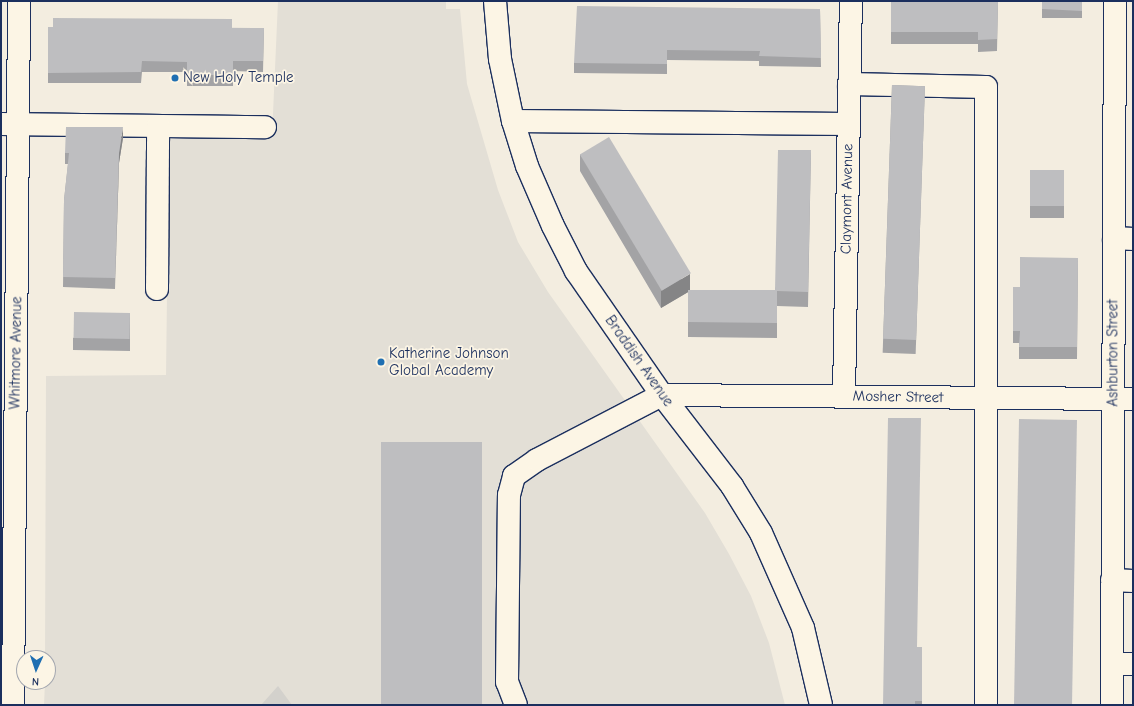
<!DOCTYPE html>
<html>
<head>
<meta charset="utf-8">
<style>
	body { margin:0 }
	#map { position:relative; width:1134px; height:706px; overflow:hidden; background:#f3ede0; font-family:"Comic Neue",sans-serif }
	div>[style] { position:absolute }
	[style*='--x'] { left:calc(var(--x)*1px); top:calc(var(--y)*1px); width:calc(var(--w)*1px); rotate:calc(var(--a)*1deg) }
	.built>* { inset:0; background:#e3dfd6 }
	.green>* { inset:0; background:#d3d1cc }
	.roads { filter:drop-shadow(1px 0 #1b2f5e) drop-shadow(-1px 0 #1b2f5e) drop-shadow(0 1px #1b2f5e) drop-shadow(0 -1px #1b2f5e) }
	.minor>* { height:22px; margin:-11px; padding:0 11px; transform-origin:11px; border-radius:11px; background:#fcf5e5 }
	.wall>* { inset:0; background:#a3a3a5; transform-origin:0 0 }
	.shaded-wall>* { inset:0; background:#858586 }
	.building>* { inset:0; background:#bebec0; transform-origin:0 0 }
	.dots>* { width:11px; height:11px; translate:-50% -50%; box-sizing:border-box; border:2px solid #fcf5e5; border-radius:50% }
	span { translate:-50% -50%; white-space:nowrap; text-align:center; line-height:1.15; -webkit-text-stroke:3.5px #fcf5e5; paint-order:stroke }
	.poi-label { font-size:15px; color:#1b2f5e }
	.left { translate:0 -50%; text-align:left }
	.street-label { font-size:15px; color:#1b2f5e }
	.frame { position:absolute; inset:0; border:2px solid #1b2f5e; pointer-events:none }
	.north { position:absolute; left:16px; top:650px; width:40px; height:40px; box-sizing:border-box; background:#fcf5e5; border:1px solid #a2a6af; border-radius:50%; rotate:183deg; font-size:11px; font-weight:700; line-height:16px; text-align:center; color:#1b2f5e }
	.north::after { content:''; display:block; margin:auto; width:14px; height:18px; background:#1f6fb2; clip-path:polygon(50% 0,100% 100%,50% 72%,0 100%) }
</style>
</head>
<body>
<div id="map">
	<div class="built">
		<i style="clip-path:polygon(278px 1px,446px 1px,446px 9px,460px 9px,467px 84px,498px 190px,518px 242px,548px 292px,705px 513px,729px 554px,751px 596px,769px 643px,785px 705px,44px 705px,45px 682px,48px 682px,48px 658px,45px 658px,46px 376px,166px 375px,169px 136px,272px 136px)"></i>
	</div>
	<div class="green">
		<i style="clip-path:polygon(278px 686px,292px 705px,261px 705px)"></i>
	</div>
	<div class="roads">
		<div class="minor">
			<i style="--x:495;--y:1;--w:58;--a:85.1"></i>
			<i style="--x:500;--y:59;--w:63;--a:78.2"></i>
			<i style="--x:513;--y:121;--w:47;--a:72.7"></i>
			<i style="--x:527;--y:166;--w:65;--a:66.6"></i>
			<i style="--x:553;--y:226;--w:51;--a:62.9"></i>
			<i style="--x:576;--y:271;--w:151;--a:55.3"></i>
			<i style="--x:662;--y:395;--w:115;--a:52.4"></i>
			<i style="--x:732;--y:486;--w:55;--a:58.3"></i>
			<i style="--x:761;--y:533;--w:104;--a:66.1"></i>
			<i style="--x:803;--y:628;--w:79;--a:76.8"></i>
			<i style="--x:849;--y:84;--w:137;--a:1.3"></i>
			<i style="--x:986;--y:87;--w:618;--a:90"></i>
			<i style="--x:513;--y:121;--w:336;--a:0.5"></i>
			<i style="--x:1;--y:124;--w:264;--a:0.7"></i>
			<i style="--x:1114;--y:238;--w:19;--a:3"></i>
			<i style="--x:157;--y:289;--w:163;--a:-89.6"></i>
			<i style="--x:844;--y:396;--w:395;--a:-89"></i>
			<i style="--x:1112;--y:580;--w:21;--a:3"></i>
			<i style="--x:1112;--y:664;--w:21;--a:0"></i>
			<i style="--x:13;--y:705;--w:704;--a:-89.51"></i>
			<i style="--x:516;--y:705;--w:25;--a:-111"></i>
			<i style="--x:507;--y:682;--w:187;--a:-89.4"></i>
			<i style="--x:509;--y:495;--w:20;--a:-75"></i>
			<i style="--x:514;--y:476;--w:28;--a:-35"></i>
			<i style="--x:537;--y:460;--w:141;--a:-27.5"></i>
			<i style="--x:662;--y:395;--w:471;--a:0.5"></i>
			<i style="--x:1112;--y:705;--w:704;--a:-89.76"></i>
		</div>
	</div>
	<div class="wall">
		<i style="clip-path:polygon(891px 1px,998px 1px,997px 51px,978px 52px,978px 44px,891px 44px)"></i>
		<i style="left:1042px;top:1px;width:40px;height:17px"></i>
		<i style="clip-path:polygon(820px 9px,821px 67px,759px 66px,759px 61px,667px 60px,667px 74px,574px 73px,574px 63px)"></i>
		<i style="clip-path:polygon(48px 27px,264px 28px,263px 72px,233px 71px,233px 86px,187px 86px,187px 72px,142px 72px,141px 83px,48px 83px)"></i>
		<i style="left:892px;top:85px;width:33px;height:268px;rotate:2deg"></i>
		<i style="clip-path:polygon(123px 138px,119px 163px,115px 289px,63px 287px,64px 200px,68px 164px,65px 164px,65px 153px)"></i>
		<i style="clip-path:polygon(811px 150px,808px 307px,777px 306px,777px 338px,688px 337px,688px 292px,661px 308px,580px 171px,580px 154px,690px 290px,775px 290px)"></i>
		<i style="left:1030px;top:170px;width:34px;height:48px"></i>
		<i style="clip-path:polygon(1078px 258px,1077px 359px,1019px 359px,1019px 343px,1013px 343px,1013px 287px,1020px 287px)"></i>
		<i style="clip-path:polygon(130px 313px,130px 351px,73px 350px,73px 338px)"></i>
		<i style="clip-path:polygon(917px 647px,922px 647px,922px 705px,883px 705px)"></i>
	</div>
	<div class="shaded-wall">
		<i style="clip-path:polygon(123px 127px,123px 138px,119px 163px,115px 289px,119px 153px)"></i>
		<i style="clip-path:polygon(690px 274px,690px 291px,661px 308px,661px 291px)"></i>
	</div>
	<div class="building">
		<i style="clip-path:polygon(891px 1px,998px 1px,997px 39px,978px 40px,978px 32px,891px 32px)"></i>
		<i style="clip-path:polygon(1042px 1px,1082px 1px,1082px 11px,1042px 9px)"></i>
		<i style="clip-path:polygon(577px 6px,820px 9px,821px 58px,759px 56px,760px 51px,667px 50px,667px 64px,574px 63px)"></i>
		<i style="clip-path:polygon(53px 18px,232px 19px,232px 28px,264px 28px,263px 61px,233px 61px,233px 75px,187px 75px,187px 62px,142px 61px,141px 72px,48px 73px,48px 27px,53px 27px)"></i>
		<i style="left:892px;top:85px;width:33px;height:254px;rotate:2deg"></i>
		<i style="clip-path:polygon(66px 127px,123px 127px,119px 153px,115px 278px,63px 277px,64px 200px,69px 153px,65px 153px)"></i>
		<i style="left:609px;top:137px;width:159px;height:34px;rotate:59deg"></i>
		<i style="clip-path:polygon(778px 150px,811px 150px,808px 292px,777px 291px,777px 323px,688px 322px,688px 290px,775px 290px)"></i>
		<i style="left:1030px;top:170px;width:34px;height:36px"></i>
		<i style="clip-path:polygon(1020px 257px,1078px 258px,1077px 347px,1019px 347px,1020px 331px,1013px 331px,1013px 287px,1020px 287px)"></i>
		<i style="left:74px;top:312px;width:56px;height:26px;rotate:1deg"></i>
		<i style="clip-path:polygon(888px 418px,921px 418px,917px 647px,922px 647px,922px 701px,915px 701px,915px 705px,883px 705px)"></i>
		<i style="left:1019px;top:419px;width:58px;height:286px;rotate:1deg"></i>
		<i style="left:381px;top:442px;width:101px;height:263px"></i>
	</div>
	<div class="dots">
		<i style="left:175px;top:78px;background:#1f6fb2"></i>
		<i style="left:381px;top:362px;background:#1f6fb2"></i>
	</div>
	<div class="poi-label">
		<span class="left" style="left:183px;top:78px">New Holy Temple</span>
		<span class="left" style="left:389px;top:362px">Katherine Johnson<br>Global Academy</span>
	</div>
	<div class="street-label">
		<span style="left:847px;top:199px;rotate:-89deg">Claymont Avenue</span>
		<span style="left:16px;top:353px;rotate:-89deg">Whitmore Avenue</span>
		<span style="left:1113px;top:353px;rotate:-90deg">Ashburton Street</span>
		<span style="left:639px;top:361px;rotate:55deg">Braddish Avenue</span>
		<span style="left:898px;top:397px;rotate:1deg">Mosher Street</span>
	</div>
	<div class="frame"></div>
	<div class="north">N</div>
</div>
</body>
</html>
